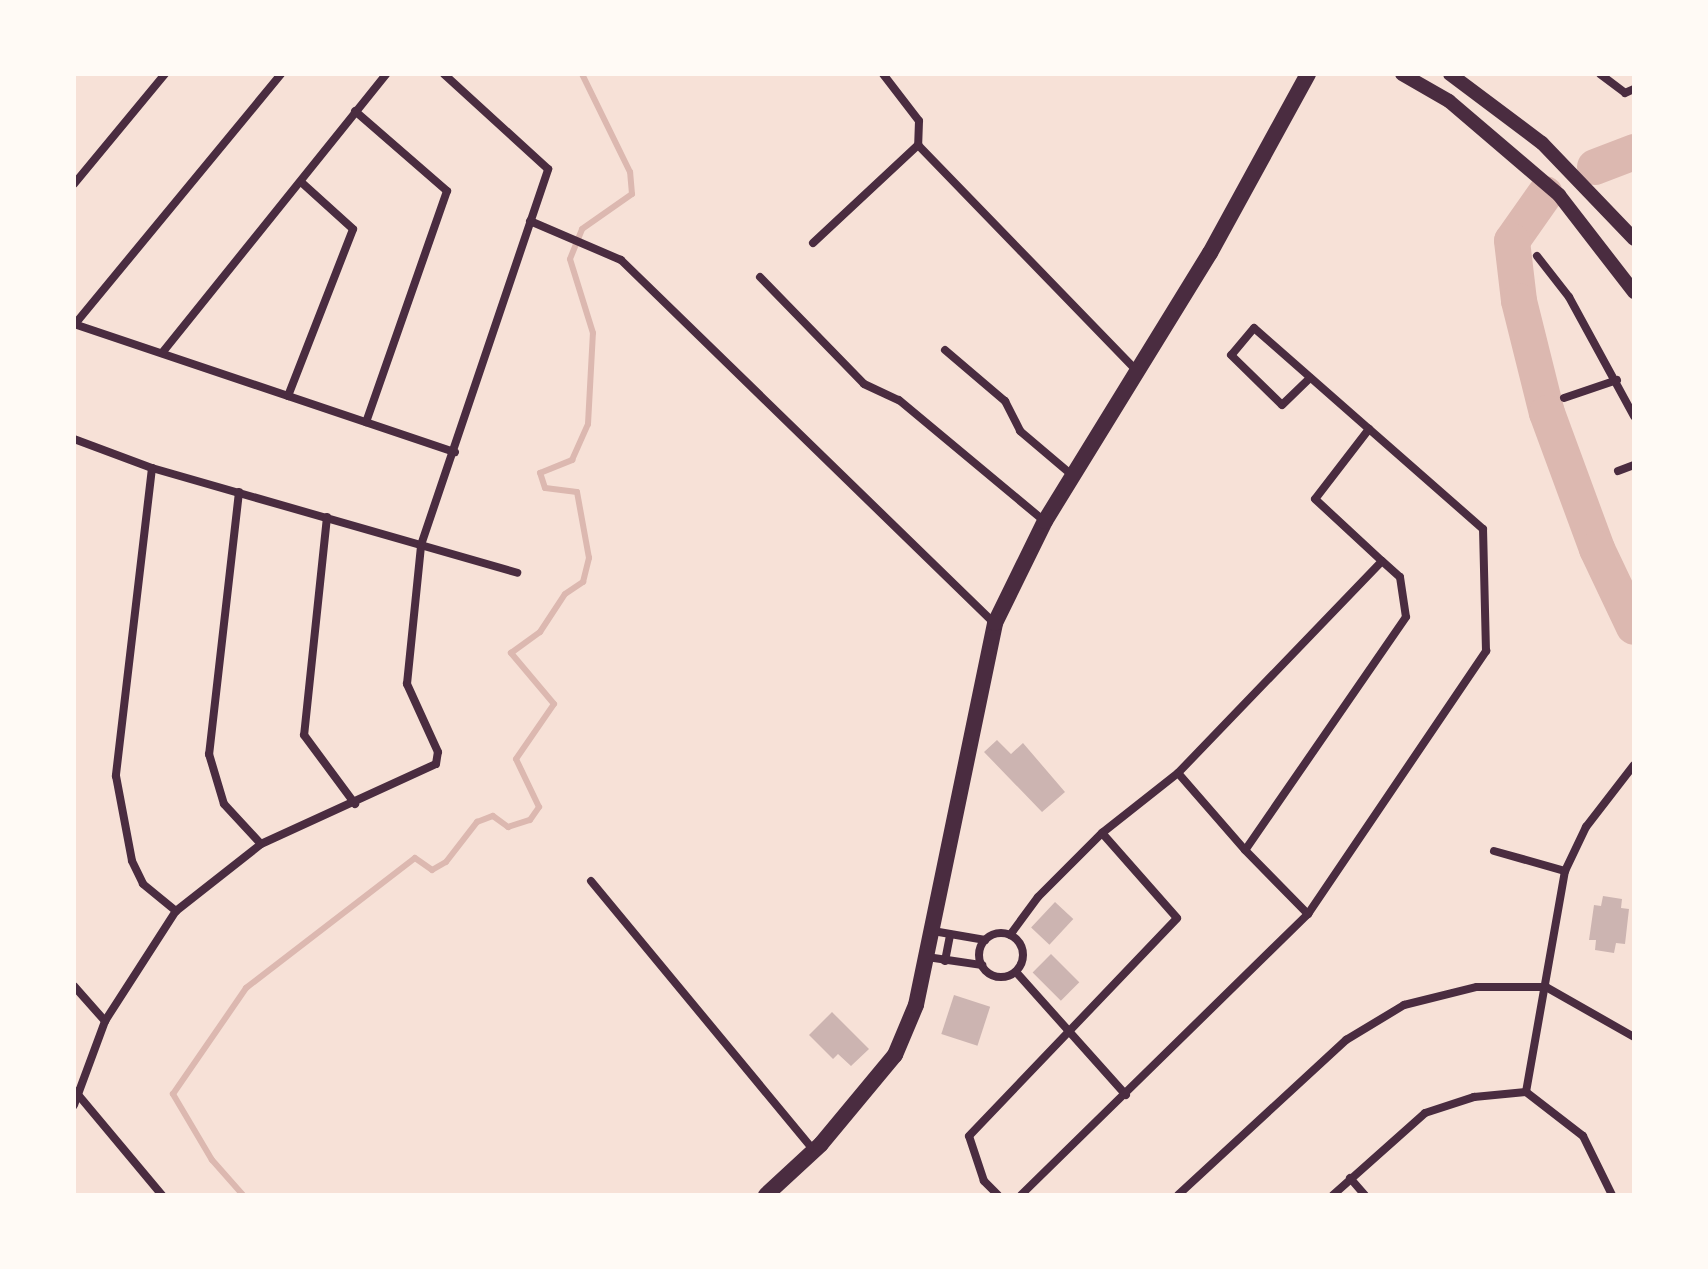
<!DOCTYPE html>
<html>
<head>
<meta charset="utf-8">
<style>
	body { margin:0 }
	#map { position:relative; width:1708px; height:1269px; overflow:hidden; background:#f7e1d7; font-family:Georgia,serif }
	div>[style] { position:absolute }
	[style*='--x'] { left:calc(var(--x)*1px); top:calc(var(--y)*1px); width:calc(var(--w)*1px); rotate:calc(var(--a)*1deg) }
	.stream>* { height:6px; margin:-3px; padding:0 3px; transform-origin:3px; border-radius:3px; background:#dcb8b0 }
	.river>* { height:36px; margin:-18px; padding:0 18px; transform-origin:18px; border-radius:18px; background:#dcb8b0 }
	.building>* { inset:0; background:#ccb4b1; transform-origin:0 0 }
	.minor>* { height:8px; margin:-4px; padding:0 4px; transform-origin:4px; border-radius:4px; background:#4a2c40 }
	.minor>.ring { margin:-4px; padding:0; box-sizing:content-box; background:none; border:8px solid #4a2c40; border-radius:50% }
	.tertiary>* { height:14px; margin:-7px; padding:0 7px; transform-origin:7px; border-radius:7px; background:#4a2c40 }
	.secondary>* { height:16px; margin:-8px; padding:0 8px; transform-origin:8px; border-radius:8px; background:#4a2c40 }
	span { translate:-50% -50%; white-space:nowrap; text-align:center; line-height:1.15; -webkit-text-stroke:8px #fffaf5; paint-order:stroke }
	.frame { position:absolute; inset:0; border:76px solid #fffaf5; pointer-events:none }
</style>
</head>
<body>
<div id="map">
	<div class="stream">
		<i style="--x:243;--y:1195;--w:47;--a:-131.5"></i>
		<i style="--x:212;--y:1160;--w:77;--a:-120.6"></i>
		<i style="--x:173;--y:1094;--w:129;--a:-55.4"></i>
		<i style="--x:246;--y:988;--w:213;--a:-37.6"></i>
		<i style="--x:415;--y:858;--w:21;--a:35"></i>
		<i style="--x:432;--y:870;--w:16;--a:-30"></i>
		<i style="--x:446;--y:862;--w:51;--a:-52.2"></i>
		<i style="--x:477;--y:822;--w:17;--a:-21"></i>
		<i style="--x:493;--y:816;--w:19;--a:36"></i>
		<i style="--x:508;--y:827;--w:23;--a:-18"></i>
		<i style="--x:530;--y:820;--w:16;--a:-55"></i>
		<i style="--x:539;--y:807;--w:53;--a:-115.6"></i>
		<i style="--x:516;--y:759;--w:67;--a:-55.4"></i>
		<i style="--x:554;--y:704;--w:67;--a:-130.1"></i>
		<i style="--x:511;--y:653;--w:36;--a:-36"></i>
		<i style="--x:540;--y:632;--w:45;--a:-56.7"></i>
		<i style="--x:565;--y:594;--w:22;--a:-34"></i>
		<i style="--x:583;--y:582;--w:25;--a:-76"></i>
		<i style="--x:589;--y:558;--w:67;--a:-100.3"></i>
		<i style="--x:577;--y:492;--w:32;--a:-173"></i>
		<i style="--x:545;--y:488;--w:16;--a:-108"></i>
		<i style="--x:540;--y:473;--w:35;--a:-22"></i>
		<i style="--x:572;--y:460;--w:39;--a:-66"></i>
		<i style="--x:588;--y:424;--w:91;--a:-86.9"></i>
		<i style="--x:593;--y:333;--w:77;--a:-107.3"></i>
		<i style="--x:570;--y:259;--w:32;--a:-68"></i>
		<i style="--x:582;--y:229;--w:61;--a:-35"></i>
		<i style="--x:632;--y:194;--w:22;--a:-95"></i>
		<i style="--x:630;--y:172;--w:109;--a:-116.1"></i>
	</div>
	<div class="river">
		<i style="--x:1595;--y:167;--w:42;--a:-21"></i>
		<i style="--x:1545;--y:194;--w:57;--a:125.1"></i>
		<i style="--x:1512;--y:241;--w:60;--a:83.3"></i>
		<i style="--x:1519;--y:301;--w:115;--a:76"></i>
		<i style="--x:1547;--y:413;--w:145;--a:69.8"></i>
		<i style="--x:1597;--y:549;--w:86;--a:64.6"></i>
	</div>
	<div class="building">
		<i style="clip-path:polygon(997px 740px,1011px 754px,1023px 743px,1065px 792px,1042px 812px,984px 752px)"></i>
		<i style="clip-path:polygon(1603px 896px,1622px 899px,1621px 908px,1629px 909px,1625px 944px,1616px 943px,1614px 953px,1595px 950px,1596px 940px,1589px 940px,1594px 905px,1601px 906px)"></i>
		<i style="left:1055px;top:902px;width:25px;height:35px;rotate:43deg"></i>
		<i style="left:1051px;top:954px;width:40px;height:26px;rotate:45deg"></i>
		<i style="left:954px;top:995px;width:38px;height:41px;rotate:18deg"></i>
		<i style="clip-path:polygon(832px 1012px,869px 1049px,851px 1066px,838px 1054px,833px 1059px,809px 1035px)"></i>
	</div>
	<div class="minor">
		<i style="--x:883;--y:74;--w:59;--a:52.5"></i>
		<i style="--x:919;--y:121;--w:24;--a:92"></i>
		<i style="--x:1600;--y:74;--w:31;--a:37"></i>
		<i style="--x:1625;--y:93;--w:10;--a:-24"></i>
		<i style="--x:355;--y:111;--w:122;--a:41"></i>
		<i style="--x:447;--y:191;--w:245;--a:109.3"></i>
		<i style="--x:74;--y:184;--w:143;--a:-50.4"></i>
		<i style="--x:530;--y:221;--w:99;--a:23.2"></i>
		<i style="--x:621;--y:260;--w:520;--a:44.22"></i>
		<i style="--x:813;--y:243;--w:144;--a:-43"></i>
		<i style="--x:918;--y:145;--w:315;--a:45.9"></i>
		<i style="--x:1537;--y:256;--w:52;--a:52"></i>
		<i style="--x:1569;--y:297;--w:136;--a:61.4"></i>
		<i style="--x:760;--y:277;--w:149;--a:45.8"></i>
		<i style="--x:864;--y:384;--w:38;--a:25"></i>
		<i style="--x:899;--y:400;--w:189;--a:39.8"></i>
		<i style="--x:74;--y:324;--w:402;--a:18.6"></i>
		<i style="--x:75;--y:324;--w:324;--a:-50.5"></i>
		<i style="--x:945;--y:350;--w:79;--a:40.4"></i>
		<i style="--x:1005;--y:401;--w:34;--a:63"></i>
		<i style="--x:1020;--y:431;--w:70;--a:40.3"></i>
		<i style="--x:162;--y:353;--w:358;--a:-51.2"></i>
		<i style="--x:288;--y:396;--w:179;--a:-68.7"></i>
		<i style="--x:353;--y:229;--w:70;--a:-137.9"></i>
		<i style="--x:1564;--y:398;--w:56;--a:-18.8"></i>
		<i style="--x:1369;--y:429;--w:88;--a:127.6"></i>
		<i style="--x:1315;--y:499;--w:91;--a:42.8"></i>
		<i style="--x:1382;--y:561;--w:24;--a:42"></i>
		<i style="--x:1400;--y:577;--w:40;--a:81.5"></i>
		<i style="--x:1406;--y:617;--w:283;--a:124.6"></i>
		<i style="--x:1245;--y:850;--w:102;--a:-131"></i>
		<i style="--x:1178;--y:773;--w:294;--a:-46.1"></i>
		<i style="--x:74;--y:439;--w:83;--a:20.4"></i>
		<i style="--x:152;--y:468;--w:380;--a:16"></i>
		<i style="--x:152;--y:468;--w:310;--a:96.7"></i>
		<i style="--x:116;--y:776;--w:86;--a:79.3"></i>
		<i style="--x:132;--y:861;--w:25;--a:64"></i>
		<i style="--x:143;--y:884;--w:43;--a:39.3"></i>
		<i style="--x:1618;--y:471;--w:17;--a:-21"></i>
		<i style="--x:239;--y:492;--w:264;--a:96.5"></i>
		<i style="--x:209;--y:754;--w:52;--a:73.3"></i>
		<i style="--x:224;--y:804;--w:54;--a:47.2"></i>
		<i style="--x:327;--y:517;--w:219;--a:96"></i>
		<i style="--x:304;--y:735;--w:86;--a:53.5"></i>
		<i style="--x:1245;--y:850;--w:90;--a:45.5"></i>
		<i style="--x:1494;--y:851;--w:74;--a:15.7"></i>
		<i style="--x:591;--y:881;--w:350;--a:50.4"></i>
		<i style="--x:933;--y:931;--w:53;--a:9.8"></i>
		<i class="ring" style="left:979px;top:933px;width:36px;height:36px"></i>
		<i style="--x:1010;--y:935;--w:47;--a:-53.6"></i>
		<i style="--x:1038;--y:897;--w:91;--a:-45"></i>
		<i style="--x:1102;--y:833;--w:97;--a:-38.3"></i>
		<i style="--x:927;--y:957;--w:56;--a:8.3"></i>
		<i style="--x:945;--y:961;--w:25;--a:-79"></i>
		<i style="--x:1016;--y:972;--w:165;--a:48.2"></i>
		<i style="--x:74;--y:986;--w:47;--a:48.5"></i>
		<i style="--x:75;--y:1091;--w:136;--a:50.1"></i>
		<i style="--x:1526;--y:1092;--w:224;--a:-80"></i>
		<i style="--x:1565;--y:871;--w:49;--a:-64.5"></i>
		<i style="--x:1586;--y:827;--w:78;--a:-52.3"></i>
		<i style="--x:74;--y:1105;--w:90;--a:-69.7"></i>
		<i style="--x:105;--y:1021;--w:131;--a:-57.2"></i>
		<i style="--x:176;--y:911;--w:108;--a:-38.2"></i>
		<i style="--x:261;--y:844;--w:192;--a:-24.6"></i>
		<i style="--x:436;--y:764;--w:12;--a:-81"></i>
		<i style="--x:438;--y:752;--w:75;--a:-114.5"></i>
		<i style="--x:407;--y:684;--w:140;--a:-84.2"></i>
		<i style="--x:421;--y:545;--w:397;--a:-71.3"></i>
		<i style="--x:548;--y:169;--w:141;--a:-137.6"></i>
		<i style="--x:1350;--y:1178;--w:23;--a:49"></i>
		<i style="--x:998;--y:1195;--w:20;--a:-135"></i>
		<i style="--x:984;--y:1181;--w:47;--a:-108.4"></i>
		<i style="--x:969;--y:1136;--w:301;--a:-46.3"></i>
		<i style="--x:1177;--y:918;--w:113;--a:-131.4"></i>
		<i style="--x:1021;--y:1195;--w:402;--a:-44.4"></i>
		<i style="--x:1308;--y:914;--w:318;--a:-55.9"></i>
		<i style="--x:1486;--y:651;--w:122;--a:-91.4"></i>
		<i style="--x:1483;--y:529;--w:152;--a:-138.7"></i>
		<i style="--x:1369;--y:429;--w:153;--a:-138.7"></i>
		<i style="--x:1254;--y:328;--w:35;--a:130"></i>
		<i style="--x:1231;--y:355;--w:71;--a:44.4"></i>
		<i style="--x:1282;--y:405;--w:39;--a:-44"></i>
		<i style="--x:1178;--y:1195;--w:229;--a:-42.7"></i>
		<i style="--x:1346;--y:1040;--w:68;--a:-31.1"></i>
		<i style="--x:1404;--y:1005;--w:75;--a:-13.9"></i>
		<i style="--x:1477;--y:987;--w:69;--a:0"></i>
		<i style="--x:1546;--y:987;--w:101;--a:29.6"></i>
		<i style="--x:1333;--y:1195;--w:123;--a:-41.7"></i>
		<i style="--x:1425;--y:1113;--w:52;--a:-18.1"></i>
		<i style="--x:1474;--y:1097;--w:52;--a:-5.5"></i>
		<i style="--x:1526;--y:1092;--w:72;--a:37.7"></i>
		<i style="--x:1583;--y:1136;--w:66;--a:63.8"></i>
	</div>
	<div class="tertiary">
		<i style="--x:1402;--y:74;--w:54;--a:29.9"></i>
		<i style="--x:1449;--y:101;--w:145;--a:40.5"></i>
		<i style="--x:1559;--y:195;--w:123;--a:52.3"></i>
		<i style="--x:1450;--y:74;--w:115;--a:36.9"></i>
		<i style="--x:1542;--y:143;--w:133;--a:46.2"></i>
	</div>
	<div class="secondary">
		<i style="--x:766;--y:1195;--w:75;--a:-42.8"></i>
		<i style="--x:821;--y:1144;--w:116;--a:-50.3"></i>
		<i style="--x:895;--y:1055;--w:54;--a:-67.2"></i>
		<i style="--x:916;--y:1005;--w:390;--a:-78.3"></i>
		<i style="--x:995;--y:623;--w:114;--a:-63.9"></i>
		<i style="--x:1045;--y:521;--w:315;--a:-58.4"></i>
		<i style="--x:1210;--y:253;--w:204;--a:-61.3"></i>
	</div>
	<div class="frame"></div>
</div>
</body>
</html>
